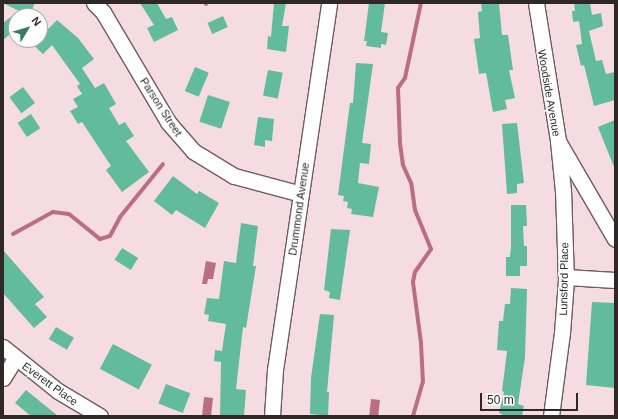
<!DOCTYPE html>
<html>
<head>
<meta charset="utf-8">
<style>
	body { margin:0 }
	#map { position:relative; width:618px; height:419px; overflow:hidden; background:#f5dce2; font-family:Arial,sans-serif }
	div>[style] { position:absolute }
	[style*='--x'] { left:calc(var(--x)*1px); top:calc(var(--y)*1px); width:calc(var(--w)*1px); rotate:calc(var(--a)*1deg) }
	.water>* { inset:0; background:#b96e85; transform-origin:0 0 }
	.stream>* { height:4px; margin:-2px; padding:0 2px; transform-origin:2px; border-radius:2px; background:#b96e85 }
	.building>* { inset:0; background:#62bb9c; transform-origin:0 0 }
	.roads { filter:drop-shadow(1px 0 #705a60) drop-shadow(-1px 0 #705a60) drop-shadow(0 1px #705a60) drop-shadow(0 -1px #705a60) }
	.minor>* { height:15px; margin:-7.5px; padding:0 7.5px; transform-origin:7.5px; border-radius:7.5px; background:#fff }
	span { translate:-50% -50%; white-space:nowrap; text-align:center; line-height:1.15; -webkit-text-stroke:3.5px #fff; paint-order:stroke }
	.street-label { font-size:11px; color:#302729 }
	.frame { position:absolute; inset:0; border:4px solid #302729; pointer-events:none }
	.north { position:absolute; left:8px; top:8px; width:40px; height:40px; box-sizing:border-box; background:#fff; border:1px solid #aca9a9; border-radius:50%; rotate:52deg; font-size:11px; font-weight:700; line-height:16px; text-align:center; color:#302729 }
	.north::after { content:''; display:block; margin:auto; width:14px; height:18px; background:#3d7a65; clip-path:polygon(50% 0,100% 100%,50% 72%,0 100%) }
	.scale { position:absolute; left:480px; top:393px; width:98px; height:18px; box-sizing:border-box; border:2px solid #302729; border-top:0; padding-left:5px; font-size:12px; line-height:14px; white-space:nowrap; color:#302729; -webkit-text-stroke:3px #fff; paint-order:stroke }
</style>
</head>
<body>
<div id="map">
	<div class="water">
		<i style="clip-path:polygon(206px 261px,216px 263px,213px 279px,208px 279px,207px 284px,202px 284px)"></i>
		<i style="left:204px;top:397px;width:9px;height:19px;rotate:6deg"></i>
		<i style="left:371px;top:399px;width:9px;height:17px;rotate:6deg"></i>
	</div>
	<div class="stream">
		<i style="--x:206;--y:4;--w:1;--a:-90"></i>
		<i style="--x:13;--y:234;--w:46;--a:-28.8"></i>
		<i style="--x:53;--y:212;--w:16;--a:7"></i>
		<i style="--x:69;--y:214;--w:40;--a:39"></i>
		<i style="--x:100;--y:239;--w:10;--a:-17"></i>
		<i style="--x:110;--y:236;--w:21;--a:-62"></i>
		<i style="--x:120;--y:217;--w:68;--a:-50.9"></i>
		<i style="--x:413;--y:416;--w:35;--a:-74"></i>
		<i style="--x:423;--y:382;--w:39;--a:-93"></i>
		<i style="--x:421;--y:343;--w:62;--a:-97.5"></i>
		<i style="--x:413;--y:282;--w:10;--a:-79"></i>
		<i style="--x:415;--y:272;--w:28;--a:-55"></i>
		<i style="--x:431;--y:249;--w:42;--a:-112.3"></i>
		<i style="--x:415;--y:210;--w:27;--a:-98"></i>
		<i style="--x:411;--y:183;--w:20;--a:-114"></i>
		<i style="--x:403;--y:165;--w:22;--a:-98"></i>
		<i style="--x:400;--y:143;--w:55;--a:-92.1"></i>
		<i style="--x:398;--y:88;--w:12;--a:-55"></i>
		<i style="--x:405;--y:78;--w:77;--a:-78"></i>
	</div>
	<div class="building">
		<i style="clip-path:polygon(3px 3px,35px 3px,29px 16px)"></i>
		<i style="clip-path:polygon(140px 3px,157px 3px,166px 19px,172px 17px,178px 30px,154px 42px,147px 28px,154px 25px)"></i>
		<i style="clip-path:polygon(274px 3px,286px 3px,282px 26px,289px 26px,286px 52px,267px 49px,268px 36px,271px 37px)"></i>
		<i style="clip-path:polygon(369px 3px,385px 3px,381px 32px,388px 33px,386px 45px,381px 44px,381px 48px,366px 46px,367px 41px,364px 41px)"></i>
		<i style="clip-path:polygon(481px 3px,499px 3px,502px 35px,508px 35px,513px 70px,509px 70px,515px 98px,505px 100px,507px 109px,493px 112px,486px 73px,479px 74px,474px 39px,480px 38px,478px 12px,482px 11px)"></i>
		<i style="clip-path:polygon(574px 3px,590px 3px,592px 15px,601px 13px,603px 26px,589px 31px,596px 61px,602px 60px,606px 74px,615px 72px,615px 100px,594px 106px,584px 65px,581px 66px,576px 45px,582px 44px,579px 21px,573px 22px,572px 11px,575px 11px)"></i>
		<i style="clip-path:polygon(16px 13px,16px 29px,3px 40px,3px 23px)"></i>
		<i style="left:223px;top:16px;width:12px;height:17px;rotate:66deg"></i>
		<i style="clip-path:polygon(57px 20px,78px 38px,94px 59px,82px 68px,95px 88px,104px 83px,116px 104px,109px 108px,119px 125px,125px 122px,134px 136px,126px 141px,149px 172px,122px 192px,106px 170px,111px 166px,82px 122px,78px 124px,70px 111px,78px 107px,73px 99px,82px 94px,77px 86px,80px 84px,52px 45px,43px 54px,28px 40px,40px 40px,40px 25px,46px 31px)"></i>
		<i style="clip-path:polygon(356px 63px,373px 64px,362px 143px,371px 144px,369px 164px,360px 163px,358px 183px,379px 187px,373px 217px,351px 214px,352px 209px,347px 208px,348px 202px,343px 201px,344px 196px,338px 195px,350px 103px,353px 103px)"></i>
		<i style="left:195px;top:67px;width:15px;height:26px;rotate:23deg"></i>
		<i style="left:268px;top:70px;width:15px;height:26px;rotate:11deg"></i>
		<i style="left:23px;top:87px;width:20px;height:17px;rotate:53deg"></i>
		<i style="left:208px;top:95px;width:23px;height:28px;rotate:18deg"></i>
		<i style="left:31px;top:114px;width:17px;height:16px;rotate:57deg"></i>
		<i style="clip-path:polygon(258px 117px,274px 119px,272px 141px,265px 140px,265px 147px,254px 145px)"></i>
		<i style="clip-path:polygon(615px 120px,615px 167px,614px 167px,598px 127px)"></i>
		<i style="clip-path:polygon(517px 123px,524px 183px,517px 184px,517px 193px,507px 194px,502px 124px)"></i>
		<i style="clip-path:polygon(173px 176px,197px 194px,199px 191px,219px 203px,205px 228px,176px 210px,172px 215px,154px 201px)"></i>
		<i style="clip-path:polygon(511px 205px,526px 205px,527px 226px,523px 226px,524px 246px,527px 246px,527px 266px,520px 266px,520px 276px,506px 276px,506px 257px,510px 257px,511px 246px)"></i>
		<i style="clip-path:polygon(241px 223px,258px 226px,253px 266px,256px 266px,246px 328px,243px 327px,236px 389px,246px 390px,244px 416px,220px 416px,221px 362px,214px 361px,215px 350px,222px 351px,226px 324px,208px 321px,209px 315px,204px 314px,207px 298px,219px 299px,224px 261px,236px 263px)"></i>
		<i style="clip-path:polygon(331px 229px,350px 230px,340px 300px,329px 298px,330px 292px,324px 290px)"></i>
		<i style="left:122px;top:248px;width:19px;height:14px;rotate:32deg"></i>
		<i style="clip-path:polygon(3px 250px,44px 297px,35px 304px,47px 317px,34px 328px,3px 293px)"></i>
		<i style="clip-path:polygon(511px 288px,527px 289px,525px 357px,518px 404px,524px 406px,522px 416px,502px 416px,502px 414px,499px 413px,504px 392px,502px 391px,507px 351px,497px 350px,499px 321px,503px 321px,505px 304px,510px 304px)"></i>
		<i style="clip-path:polygon(592px 302px,615px 303px,615px 388px,586px 385px)"></i>
		<i style="clip-path:polygon(320px 314px,334px 315px,327px 392px,329px 392px,328px 416px,310px 414px,311px 378px)"></i>
		<i style="left:56px;top:327px;width:21px;height:14px;rotate:31deg"></i>
		<i style="left:113px;top:344px;width:44px;height:28px;rotate:28deg"></i>
		<i style="left:166px;top:384px;width:26px;height:21px;rotate:21deg"></i>
		<i style="clip-path:polygon(26px 390px,58px 416px,31px 416px,15px 403px)"></i>
	</div>
	<div class="roads">
		<div class="minor">
			<i style="--x:94;--y:3;--w:13;--a:45"></i>
			<i style="--x:103;--y:12;--w:128;--a:59.4"></i>
			<i style="--x:168;--y:122;--w:38;--a:49"></i>
			<i style="--x:193;--y:151;--w:48;--a:31.4"></i>
			<i style="--x:234;--y:176;--w:69;--a:15"></i>
			<i style="--x:536;--y:3;--w:140;--a:80.9"></i>
			<i style="--x:558;--y:141;--w:113;--a:59.8"></i>
			<i style="--x:566;--y:277;--w:49;--a:3.5"></i>
			<i style="--x:3;--y:347;--w:70;--a:38.7"></i>
			<i style="--x:58;--y:391;--w:49;--a:30.8"></i>
			<i style="--x:3;--y:378;--w:22;--a:-58"></i>
			<i style="--x:272;--y:416;--w:46;--a:-86.3"></i>
			<i style="--x:275;--y:370;--w:371;--a:-81.6"></i>
			<i style="--x:551;--y:416;--w:84;--a:-82.5"></i>
			<i style="--x:562;--y:333;--w:53;--a:-85.7"></i>
			<i style="--x:566;--y:280;--w:89;--a:-91.9"></i>
			<i style="--x:563;--y:191;--w:50;--a:-95.7"></i>
		</div>
	</div>
	<div class="street-label">
		<span style="left:549px;top:93px;rotate:80deg">Woodside Avenue</span>
		<span style="left:161px;top:107px;rotate:57deg">Parson Street</span>
		<span style="left:299px;top:209px;rotate:-82deg">Drummond Avenue</span>
		<span style="left:564px;top:279px;rotate:-89deg">Lunsford Place</span>
		<span style="left:50px;top:384px;rotate:36deg">Everett Place</span>
	</div>
	<div class="frame"></div>
	<div class="north">N</div>
	<div class="scale">50 m</div>
</div>
</body>
</html>
